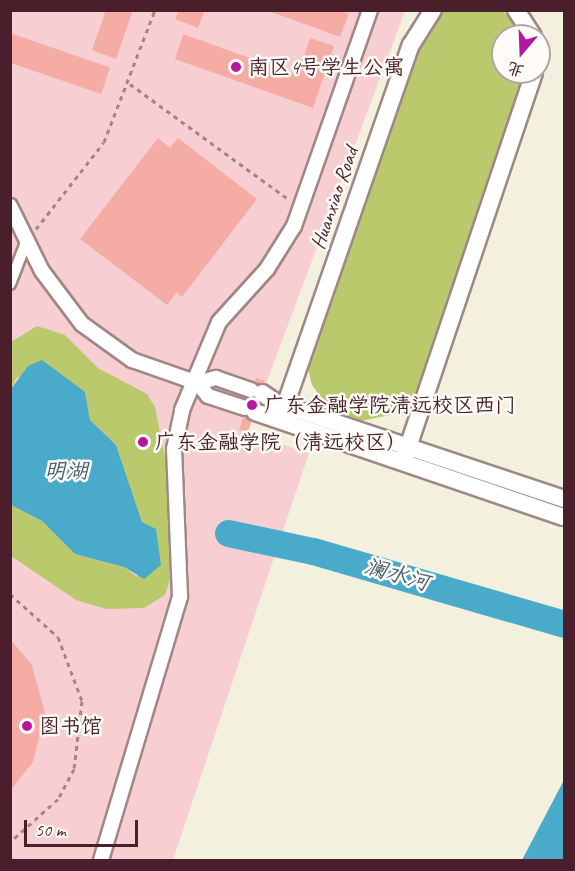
<!DOCTYPE html>
<html>
<head>
<meta charset="utf-8">
<style>
	body { margin:0 }
	#map { position:relative; width:575px; height:871px; overflow:hidden; background:#f4f0de; font-family:Caveat,"LXGW WenKai TC",sans-serif }
	div>[style] { position:absolute }
	[style*='--x'] { left:calc(var(--x)*1px); top:calc(var(--y)*1px); width:calc(var(--w)*1px); rotate:calc(var(--a)*1deg) }
	.built>* { inset:0; background:#f7cfd2 }
	.green>* { inset:0; background:#bac96b }
	.water>* { inset:0; background:#4aaac9 }
	.river>* { height:27px; margin:-13.5px; padding:0 13.5px; transform-origin:13.5px; border-radius:13.5px; background:#4aaac9 }
	.building>* { inset:0; background:#f4aca5; transform-origin:0 0 }
	.path>* { height:3px; margin-top:-1.5px; transform-origin:0; background:repeating-linear-gradient(90deg,#9f8884 0 4.5px,transparent 0 9px) }
	.roads { filter:drop-shadow(2px 0 #9f8884) drop-shadow(-2px 0 #9f8884) drop-shadow(0 2px #9f8884) drop-shadow(0 -2px #9f8884) }
	.pedestrian>* { height:10px; margin:-5px; padding:0 5px; transform-origin:5px; border-radius:5px; background:#fff }
	.minor>* { height:14px; margin:-7px; padding:0 7px; transform-origin:7px; border-radius:7px; background:#fff }
	.tertiary>* { height:16px; margin:-8px; padding:0 8px; transform-origin:8px; border-radius:8px; background:#fff }
	.dots>* { width:16px; height:16px; translate:-50% -50%; box-sizing:border-box; border:3px solid #fdfcf7; border-radius:50% }
	span { translate:-50% -50%; white-space:nowrap; text-align:center; line-height:1.15; -webkit-text-stroke:5px #fdfcf7; paint-order:stroke }
	.poi-label { font-size:21px; color:#4a1f2b }
	.left { translate:0 -50%; text-align:left }
	.street-label { font-size:21px; color:#4a1f2b }
	.water-label { font-size:22px; color:#4a5e72; font-style:italic }
	.frame { position:absolute; inset:0; border:12px solid #4a1f2b; pointer-events:none }
	.north { position:absolute; left:491px; top:24px; width:60px; height:60px; box-sizing:border-box; background:#fdfcf7; border:2px solid #b5a4a5; border-radius:50%; rotate:199deg; font-size:16px; font-weight:700; line-height:24px; text-align:center; color:#4a1f2b }
	.north::after { content:''; display:block; margin:auto; width:21px; height:27px; background:#b5179e; clip-path:polygon(50% 0,100% 100%,50% 72%,0 100%) }
	.scale { position:absolute; left:24px; top:820px; width:114px; height:27px; box-sizing:border-box; border:3px solid #4a1f2b; border-top:0; padding-left:8px; font-size:18px; line-height:21px; white-space:nowrap; color:#4a1f2b; -webkit-text-stroke:4px #fdfcf7; paint-order:stroke }
</style>
</head>
<body>
<div id="map">
	<div class="built">
		<i style="clip-path:polygon(10px 11px,405px 11px,266px 384px,258px 382px,243px 431px,309px 453px,173px 860px,11px 860px)"></i>
	</div>
	<div class="green">
		<i style="clip-path:polygon(439px 11px,503px 11px,525px 36px,503px 36px,503px 72px,530px 72px,420px 389px,395px 414px,361px 421px,328px 407px,312px 385px,307px 366px,416px 39px)"></i>
		<i style="clip-path:polygon(37px 326px,65px 335px,98px 368px,147px 394px,155px 407px,168px 472px,172px 573px,165px 595px,144px 608px,106px 609px,76px 600px,11px 556px,11px 505px,42px 521px,75px 554px,124px 567px,137px 577px,142px 522px,116px 445px,90px 420px,85px 392px,17px 377px,11px 389px,11px 342px)"></i>
	</div>
	<div class="water">
		<i style="clip-path:polygon(42px 360px,85px 392px,90px 420px,116px 445px,142px 522px,156px 529px,161px 565px,144px 579px,124px 567px,75px 554px,42px 521px,11px 505px,11px 389px,28px 366px)"></i>
		<i style="clip-path:polygon(564px 780px,564px 860px,522px 860px)"></i>
	</div>
	<div class="river">
		<i style="--x:228;--y:533;--w:87;--a:12"></i>
		<i style="--x:313;--y:551;--w:261;--a:16.2"></i>
	</div>
	<div class="building">
		<i style="clip-path:polygon(99px 10px,133px 10px,116px 59px,92px 50px,105px 13px)"></i>
		<i style="clip-path:polygon(179px 10px,205px 10px,198px 28px,175px 19px)"></i>
		<i style="clip-path:polygon(266px 10px,339px 10px,349px 14px,340px 37px)"></i>
		<i style="left:10px;top:33px;width:106px;height:28px;rotate:19deg"></i>
		<i style="clip-path:polygon(183px 34px,297px 75px,310px 38px,334px 46px,313px 108px,175px 59px)"></i>
		<i style="clip-path:polygon(158px 138px,170px 148px,178px 138px,257px 199px,182px 297px,177px 292px,167px 305px,80px 239px)"></i>
		<i style="left:256px;top:378px;width:9px;height:54px;rotate:18deg"></i>
		<i style="clip-path:polygon(10px 639px,32px 665px,45px 714px,33px 762px,10px 791px)"></i>
	</div>
	<div class="path">
		<i style="--x:130;--y:84;--w:195;--a:36"></i>
		<i style="--x:36;--y:229;--w:110;--a:-52"></i>
		<i style="--x:104;--y:142;--w:142;--a:-68.9"></i>
		<i style="--x:10;--y:594;--w:64;--a:41.9"></i>
		<i style="--x:58;--y:637;--w:68;--a:69.4"></i>
		<i style="--x:82;--y:701;--w:68;--a:96.7"></i>
		<i style="--x:74;--y:769;--w:34;--a:118"></i>
		<i style="--x:58;--y:799;--w:64;--a:138.1"></i>
	</div>
	<div class="roads">
		<div class="pedestrian">
			<i style="--x:10;--y:284;--w:47;--a:-68.9"></i>
		</div>
		<div class="minor">
			<i style="--x:10;--y:206;--w:72;--a:63.8"></i>
			<i style="--x:42;--y:271;--w:66;--a:53"></i>
			<i style="--x:82;--y:324;--w:62;--a:35.8"></i>
			<i style="--x:132;--y:360;--w:70;--a:19.2"></i>
			<i style="--x:245;--y:408;--w:39;--a:-162"></i>
			<i style="--x:208;--y:396;--w:16;--a:-128"></i>
			<i style="--x:198;--y:383;--w:19;--a:-16"></i>
			<i style="--x:216;--y:378;--w:37;--a:19"></i>
			<i style="--x:101;--y:860;--w:275;--a:-73.3"></i>
			<i style="--x:180;--y:597;--w:148;--a:-92.3"></i>
			<i style="--x:174;--y:449;--w:40;--a:-78"></i>
			<i style="--x:182;--y:410;--w:95;--a:-67.2"></i>
			<i style="--x:219;--y:322;--w:72;--a:-47.8"></i>
			<i style="--x:267;--y:269;--w:51;--a:-57.9"></i>
			<i style="--x:294;--y:226;--w:229;--a:-70.6"></i>
		</div>
		<div class="tertiary">
			<i style="--x:516;--y:10;--w:31;--a:57"></i>
			<i style="--x:262;--y:393;--w:18;--a:34"></i>
			<i style="--x:277;--y:403;--w:303;--a:18.5"></i>
			<i style="--x:255;--y:412;--w:326;--a:18.8"></i>
			<i style="--x:288;--y:421;--w:15;--a:-101"></i>
			<i style="--x:285;--y:406;--w:382;--a:-70.8"></i>
			<i style="--x:411;--y:45;--w:41;--a:-57.8"></i>
			<i style="--x:403;--y:462;--w:411;--a:-71.4"></i>
		</div>
	</div>
	<div class="dots">
		<i style="left:236px;top:67px;background:#b5179e"></i>
		<i style="left:252px;top:405px;background:#b5179e"></i>
		<i style="left:143px;top:442px;background:#b5179e"></i>
		<i style="left:27px;top:726px;background:#b5179e"></i>
	</div>
	<div class="poi-label">
		<span class="left" style="left:248px;top:67px">南区4号学生公寓</span>
		<span class="left" style="left:264px;top:405px">广东金融学院清远校区西门</span>
		<span class="left" style="left:155px;top:442px">广东金融学院（清远校区）</span>
		<span class="left" style="left:39px;top:726px">图书馆</span>
	</div>
	<div class="street-label">
		<span style="left:334px;top:198px;rotate:-71deg">Huanxiao Road</span>
	</div>
	<div class="water-label">
		<span style="left:66px;top:472px">明湖</span>
		<span style="left:397px;top:575px;rotate:16deg">澜水河</span>
	</div>
	<div class="frame"></div>
	<div class="north">北</div>
	<div class="scale">50 m</div>
</div>
</body>
</html>
